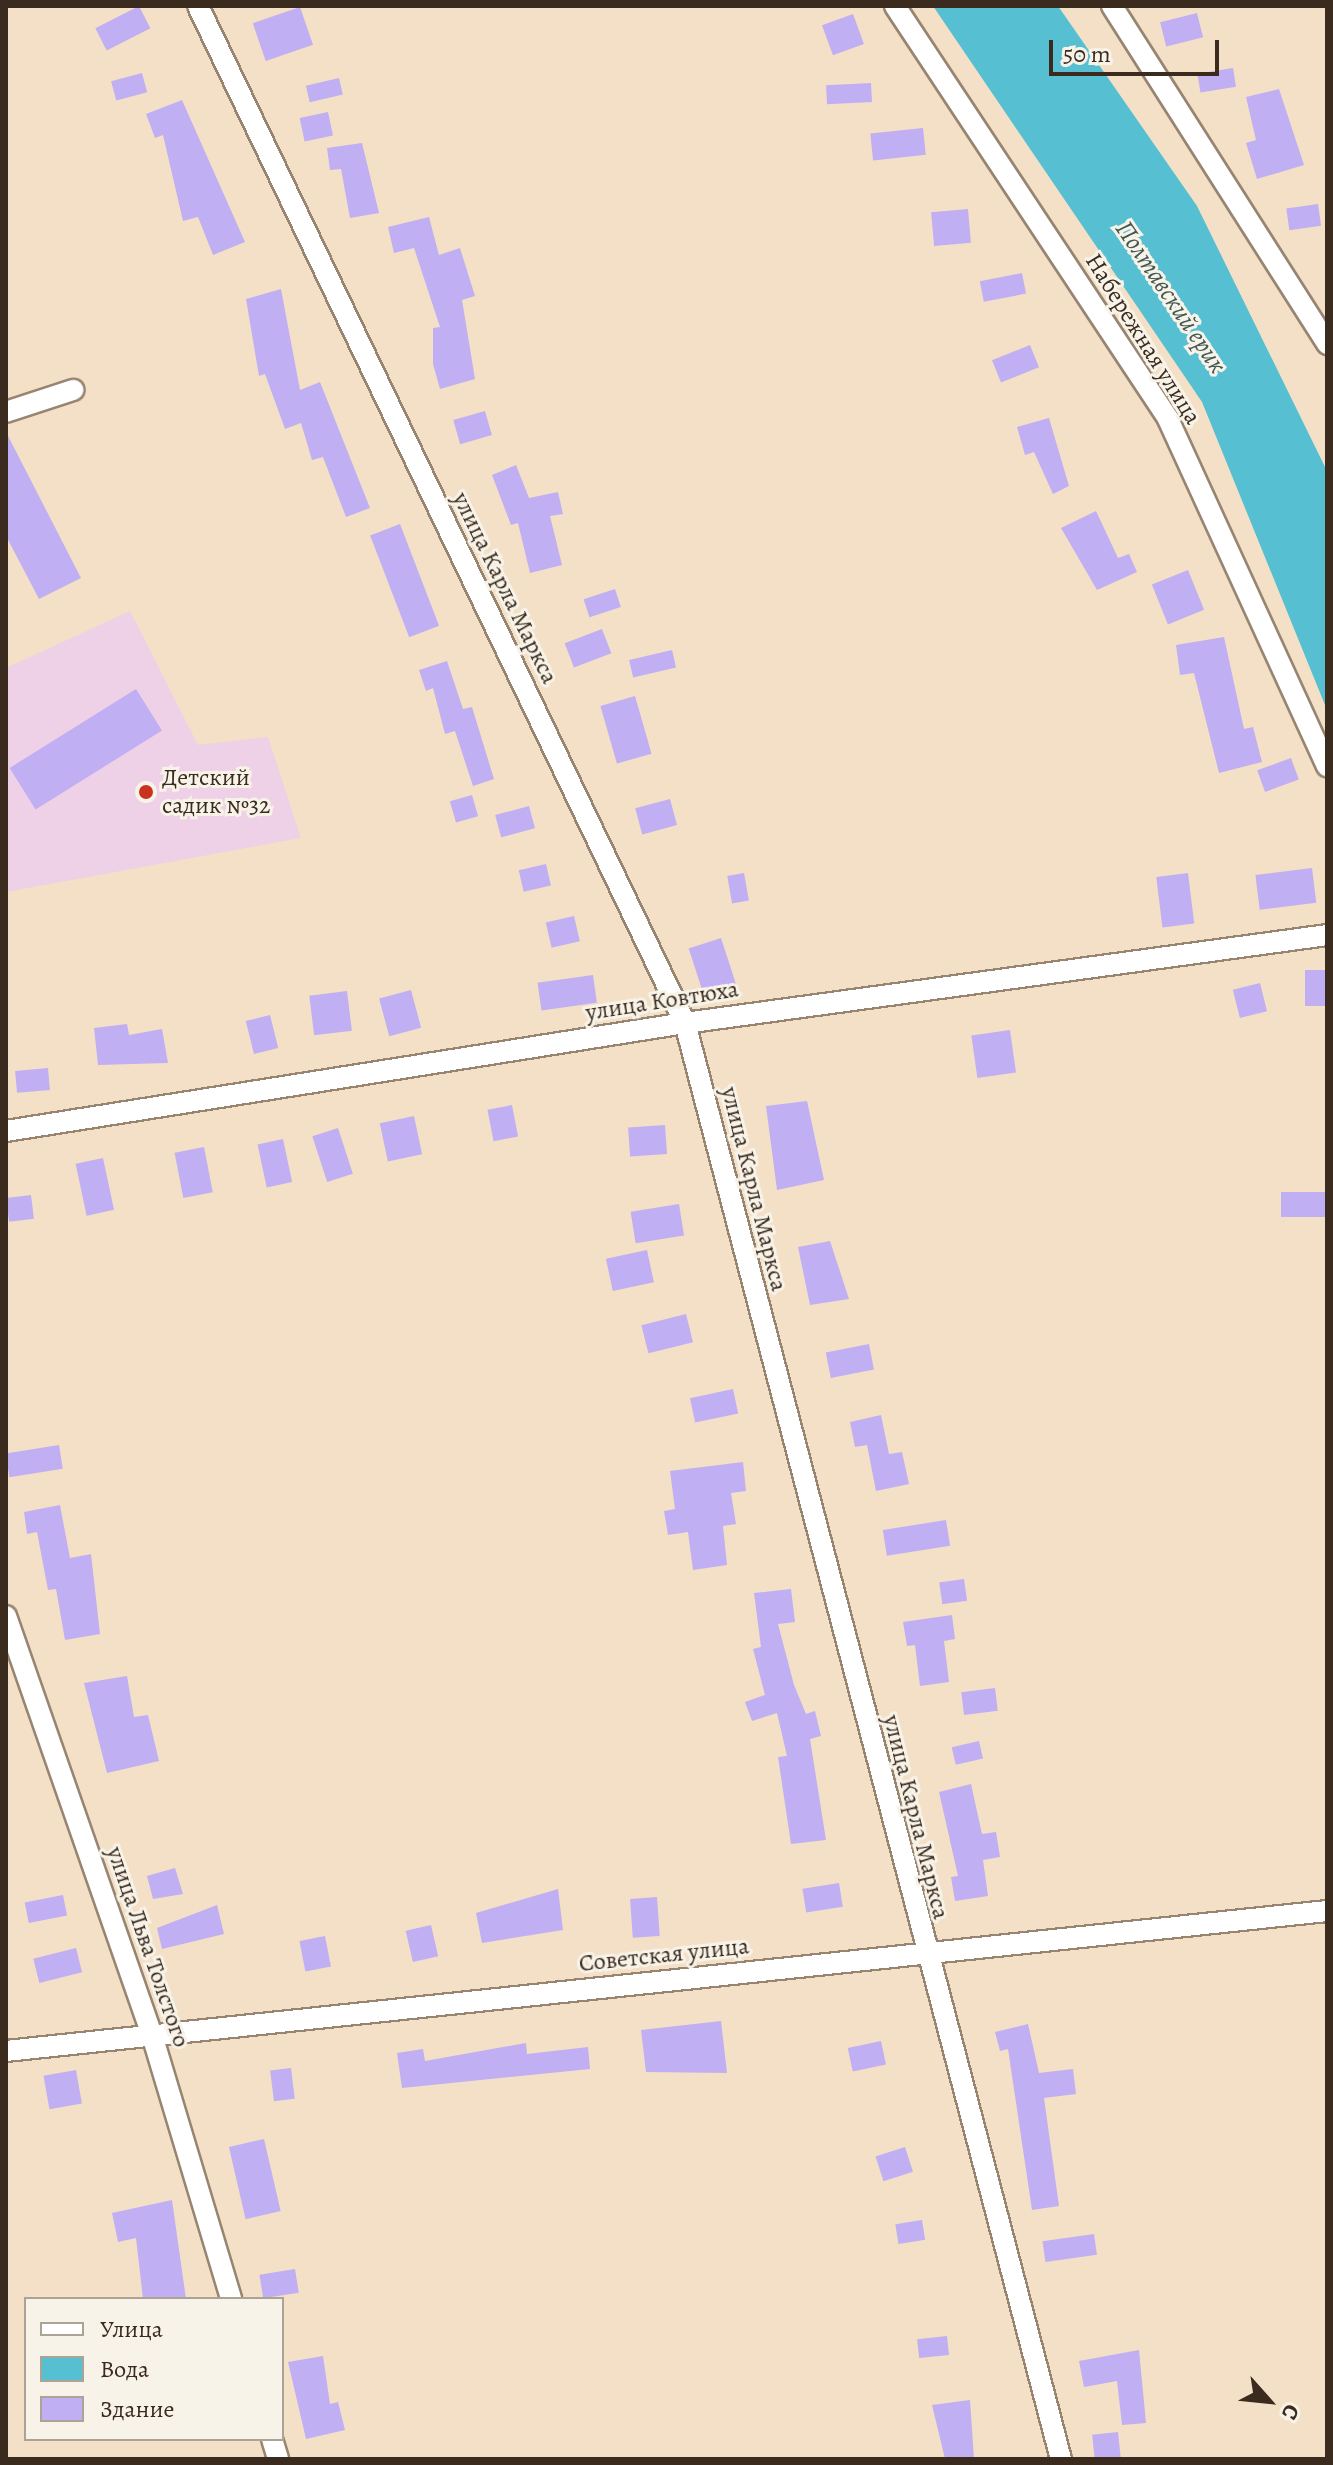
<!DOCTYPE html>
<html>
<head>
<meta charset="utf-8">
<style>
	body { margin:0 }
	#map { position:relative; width:1333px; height:2465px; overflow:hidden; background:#f3e0c6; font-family:Alegreya,serif }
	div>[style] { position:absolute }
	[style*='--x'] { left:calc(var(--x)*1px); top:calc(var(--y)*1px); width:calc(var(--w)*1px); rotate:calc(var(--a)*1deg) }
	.built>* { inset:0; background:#eed0e7 }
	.water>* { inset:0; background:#56bfd2 }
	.building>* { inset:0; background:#c0aff3; transform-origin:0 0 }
	.roads { filter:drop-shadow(2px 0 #978572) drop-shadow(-2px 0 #978572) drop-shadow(0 2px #978572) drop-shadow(0 -2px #978572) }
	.minor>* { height:20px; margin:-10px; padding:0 10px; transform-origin:10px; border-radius:10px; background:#fff }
	.dots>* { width:22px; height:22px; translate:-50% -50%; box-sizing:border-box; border:4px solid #f7f3e8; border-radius:50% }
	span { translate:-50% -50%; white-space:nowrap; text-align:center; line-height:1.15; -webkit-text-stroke:6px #f7f3e8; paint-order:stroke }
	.street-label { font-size:24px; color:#3b2a1e }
	.poi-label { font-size:24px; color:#3b2a1e }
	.left { translate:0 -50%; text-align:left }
	.water-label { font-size:26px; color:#435754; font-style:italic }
	.frame { position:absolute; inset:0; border:8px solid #3b2a1e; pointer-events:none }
	.legend { position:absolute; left:24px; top:2297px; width:260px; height:144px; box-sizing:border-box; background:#f7f3e8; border:2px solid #aca397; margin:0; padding:10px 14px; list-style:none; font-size:24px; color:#3b2a1e }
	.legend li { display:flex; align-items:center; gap:16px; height:40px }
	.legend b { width:40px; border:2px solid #aca397 }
	.north { position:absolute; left:1229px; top:2361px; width:80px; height:80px; -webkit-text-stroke:6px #f7f3e8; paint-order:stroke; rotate:117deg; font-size:22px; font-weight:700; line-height:32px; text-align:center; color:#3b2a1e }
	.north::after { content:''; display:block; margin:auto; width:28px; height:36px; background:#3b2a1e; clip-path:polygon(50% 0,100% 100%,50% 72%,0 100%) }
	.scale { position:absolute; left:1049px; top:40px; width:170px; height:36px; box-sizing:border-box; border:4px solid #3b2a1e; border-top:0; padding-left:10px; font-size:24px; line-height:28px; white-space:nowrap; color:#3b2a1e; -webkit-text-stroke:6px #f7f3e8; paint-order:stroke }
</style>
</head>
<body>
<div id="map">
	<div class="built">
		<i style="clip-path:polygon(130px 611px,198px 745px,268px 737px,301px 838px,6px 892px,6px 668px)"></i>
	</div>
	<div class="water">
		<i style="clip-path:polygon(933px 6px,1058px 6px,1197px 206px,1327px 471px,1327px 710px,1202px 402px)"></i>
	</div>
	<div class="building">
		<i style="left:139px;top:6px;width:25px;height:49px;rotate:63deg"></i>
		<i style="left:300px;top:7px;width:40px;height:50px;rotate:71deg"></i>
		<i style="left:1197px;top:13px;width:25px;height:38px;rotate:76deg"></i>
		<i style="left:853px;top:14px;width:32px;height:33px;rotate:70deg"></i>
		<i style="left:1233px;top:68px;width:19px;height:36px;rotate:81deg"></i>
		<i style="left:142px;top:73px;width:20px;height:32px;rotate:75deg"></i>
		<i style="left:339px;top:78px;width:17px;height:34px;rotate:77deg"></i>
		<i style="left:871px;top:83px;width:19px;height:45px;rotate:87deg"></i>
		<i style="clip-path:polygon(1279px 89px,1304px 165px,1257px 179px,1246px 143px,1256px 140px,1246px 97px)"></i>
		<i style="clip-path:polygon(182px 100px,245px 242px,213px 255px,198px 217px,183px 221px,163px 135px,155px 138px,146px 114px)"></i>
		<i style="left:328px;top:112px;width:24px;height:29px;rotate:78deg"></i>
		<i style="left:923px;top:128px;width:27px;height:53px;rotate:84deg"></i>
		<i style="clip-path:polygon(362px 143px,379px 213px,350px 218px,341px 169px,330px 170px,327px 148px)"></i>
		<i style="left:1318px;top:204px;width:22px;height:32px;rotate:82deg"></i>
		<i style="left:968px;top:209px;width:34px;height:37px;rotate:85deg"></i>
		<i style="clip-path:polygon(429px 217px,439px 255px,460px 248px,475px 296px,462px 300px,475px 379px,440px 389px,433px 364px,433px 328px,440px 327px,414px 248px,394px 253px,388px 227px)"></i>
		<i style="left:1022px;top:273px;width:21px;height:43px;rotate:79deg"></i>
		<i style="clip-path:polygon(281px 289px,300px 390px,320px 382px,370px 508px,346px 517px,323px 457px,312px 460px,301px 423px,285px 429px,265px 374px,259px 376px,246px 299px)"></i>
		<i style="left:1030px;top:345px;width:24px;height:41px;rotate:68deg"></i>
		<i style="left:485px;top:411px;width:25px;height:33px;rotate:74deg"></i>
		<i style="clip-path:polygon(1049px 418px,1069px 486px,1053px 494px,1034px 452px,1025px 455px,1017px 427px)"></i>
		<i style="clip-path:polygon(6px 432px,81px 578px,39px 599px,6px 536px)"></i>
		<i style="clip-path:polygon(516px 465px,529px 498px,558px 492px,563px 514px,550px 516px,562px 565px,530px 573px,518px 523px,511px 525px,492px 475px)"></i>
		<i style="clip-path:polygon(1096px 511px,1118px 558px,1129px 554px,1137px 572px,1097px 590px,1061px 528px)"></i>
		<i style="left:400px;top:524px;width:109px;height:32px;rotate:69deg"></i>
		<i style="left:1188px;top:570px;width:43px;height:39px;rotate:68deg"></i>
		<i style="left:615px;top:589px;width:19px;height:33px;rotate:72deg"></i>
		<i style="left:602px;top:629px;width:26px;height:40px;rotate:69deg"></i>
		<i style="clip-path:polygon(1224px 637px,1244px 729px,1253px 727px,1262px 762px,1219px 773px,1194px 673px,1180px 675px,1176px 645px)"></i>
		<i style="left:672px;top:650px;width:18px;height:44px;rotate:77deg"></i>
		<i style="clip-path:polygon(447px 661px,463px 709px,472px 707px,494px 779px,473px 786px,455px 731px,445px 734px,433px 688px,426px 691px,419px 670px)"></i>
		<i style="left:136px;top:689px;width:49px;height:149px;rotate:58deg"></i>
		<i style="left:635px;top:696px;width:60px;height:36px;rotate:74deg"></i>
		<i style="left:1291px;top:758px;width:23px;height:36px;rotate:70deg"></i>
		<i style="left:472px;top:795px;width:22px;height:23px;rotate:74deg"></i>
		<i style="left:670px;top:799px;width:27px;height:36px;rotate:75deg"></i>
		<i style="left:529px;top:806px;width:23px;height:35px;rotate:75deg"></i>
		<i style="left:546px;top:864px;width:22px;height:28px;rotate:77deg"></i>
		<i style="left:1312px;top:868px;width:35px;height:57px;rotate:83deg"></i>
		<i style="left:744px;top:873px;width:28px;height:17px;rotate:80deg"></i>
		<i style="left:1188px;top:873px;width:51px;height:32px;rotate:83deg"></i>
		<i style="left:574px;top:916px;width:26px;height:29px;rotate:77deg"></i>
		<i style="left:721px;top:938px;width:54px;height:34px;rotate:72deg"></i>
		<i style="left:1327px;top:970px;width:36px;height:22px;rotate:90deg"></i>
		<i style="left:593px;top:975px;width:28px;height:56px;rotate:82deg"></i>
		<i style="left:1260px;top:983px;width:29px;height:28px;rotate:76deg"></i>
		<i style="left:411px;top:990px;width:39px;height:33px;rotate:75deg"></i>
		<i style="left:347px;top:991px;width:40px;height:38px;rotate:83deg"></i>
		<i style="left:270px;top:1015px;width:34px;height:25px;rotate:76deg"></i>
		<i style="clip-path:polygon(127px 1024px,129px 1035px,162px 1029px,168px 1063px,98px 1065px,94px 1028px)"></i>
		<i style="left:1010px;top:1030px;width:43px;height:39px;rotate:82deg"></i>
		<i style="left:48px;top:1068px;width:22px;height:33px;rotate:85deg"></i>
		<i style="clip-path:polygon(807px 1101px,824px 1180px,777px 1190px,766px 1106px)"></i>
		<i style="left:512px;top:1105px;width:32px;height:25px;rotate:79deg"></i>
		<i style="left:414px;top:1116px;width:39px;height:35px;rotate:78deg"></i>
		<i style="left:665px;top:1125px;width:29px;height:37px;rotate:86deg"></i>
		<i style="left:338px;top:1128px;width:48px;height:27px;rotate:72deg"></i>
		<i style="left:283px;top:1139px;width:44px;height:26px;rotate:78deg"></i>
		<i style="left:204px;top:1147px;width:46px;height:30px;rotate:79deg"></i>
		<i style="left:103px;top:1158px;width:53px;height:28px;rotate:78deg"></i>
		<i style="left:1327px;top:1192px;width:25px;height:46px;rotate:90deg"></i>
		<i style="left:31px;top:1195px;width:24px;height:25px;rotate:83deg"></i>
		<i style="left:679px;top:1204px;width:32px;height:49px;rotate:81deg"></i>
		<i style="clip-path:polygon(830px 1241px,849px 1299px,810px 1305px,798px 1247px)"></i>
		<i style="left:647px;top:1250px;width:33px;height:42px;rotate:78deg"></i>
		<i style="left:686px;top:1314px;width:29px;height:46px;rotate:76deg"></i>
		<i style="left:869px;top:1344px;width:26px;height:44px;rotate:79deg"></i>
		<i style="left:733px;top:1389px;width:25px;height:44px;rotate:78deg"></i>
		<i style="clip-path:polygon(881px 1415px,889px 1454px,902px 1452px,909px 1484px,876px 1491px,867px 1445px,855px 1447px,850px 1422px)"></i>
		<i style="left:59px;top:1445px;width:24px;height:54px;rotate:81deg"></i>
		<i style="clip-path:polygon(743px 1462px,746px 1491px,731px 1493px,736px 1524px,723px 1526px,727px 1565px,693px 1570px,688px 1532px,668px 1535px,664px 1511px,675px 1509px,670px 1471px)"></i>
		<i style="clip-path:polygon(60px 1505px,70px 1558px,91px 1554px,100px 1634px,65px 1640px,56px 1589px,48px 1590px,37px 1532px,27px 1534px,24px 1512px)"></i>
		<i style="left:946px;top:1520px;width:26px;height:64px;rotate:81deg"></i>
		<i style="left:964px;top:1579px;width:22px;height:25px;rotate:82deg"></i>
		<i style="clip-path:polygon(791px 1589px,795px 1622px,778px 1624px,794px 1685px,806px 1714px,815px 1711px,821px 1736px,810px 1739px,826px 1840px,791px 1844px,778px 1757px,787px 1756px,777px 1713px,752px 1721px,745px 1702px,765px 1695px,753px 1649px,761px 1647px,754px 1593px)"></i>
		<i style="clip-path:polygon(952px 1615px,955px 1639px,944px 1641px,949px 1682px,920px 1686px,915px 1645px,907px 1646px,903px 1622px)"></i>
		<i style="clip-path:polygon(127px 1676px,134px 1717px,148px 1715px,159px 1761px,107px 1773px,84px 1683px)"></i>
		<i style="left:995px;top:1688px;width:23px;height:34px;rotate:83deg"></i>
		<i style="left:979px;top:1741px;width:18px;height:28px;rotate:77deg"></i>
		<i style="clip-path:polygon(971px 1784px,982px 1834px,996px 1832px,1000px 1857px,983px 1860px,988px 1896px,955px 1901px,951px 1877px,958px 1876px,939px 1792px)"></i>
		<i style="clip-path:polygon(175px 1868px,183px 1894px,153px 1899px,147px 1876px)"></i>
		<i style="left:839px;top:1883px;width:24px;height:37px;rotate:81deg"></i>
		<i style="clip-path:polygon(558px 1889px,563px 1930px,482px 1943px,476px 1913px)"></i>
		<i style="left:63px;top:1895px;width:21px;height:39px;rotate:79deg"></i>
		<i style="left:657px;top:1897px;width:39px;height:27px;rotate:86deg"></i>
		<i style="clip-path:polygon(217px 1905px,224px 1934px,162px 1949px,157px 1928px)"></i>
		<i style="left:431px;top:1925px;width:32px;height:26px;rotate:77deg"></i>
		<i style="left:325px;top:1936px;width:31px;height:26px;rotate:79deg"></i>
		<i style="left:76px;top:1948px;width:25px;height:44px;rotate:76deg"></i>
		<i style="clip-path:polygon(721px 2021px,727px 2073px,646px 2072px,641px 2030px)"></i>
		<i style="clip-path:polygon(1028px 2024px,1039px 2073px,1073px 2069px,1076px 2094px,1044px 2098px,1059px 2206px,1032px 2210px,1008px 2049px,1000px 2051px,995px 2032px)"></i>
		<i style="left:881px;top:2041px;width:24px;height:34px;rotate:78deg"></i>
		<i style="clip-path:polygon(526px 2043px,527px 2054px,588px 2047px,590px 2069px,402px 2088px,397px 2053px,423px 2049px,425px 2061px)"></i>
		<i style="left:291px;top:2068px;width:31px;height:21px;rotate:83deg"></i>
		<i style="left:76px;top:2070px;width:34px;height:33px;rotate:80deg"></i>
		<i style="left:264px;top:2139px;width:74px;height:36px;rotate:77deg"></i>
		<i style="left:905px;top:2147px;width:26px;height:31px;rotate:72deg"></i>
		<i style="clip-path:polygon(172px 2200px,186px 2299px,143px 2299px,136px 2238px,118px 2242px,112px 2213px)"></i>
		<i style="left:922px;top:2220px;width:20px;height:27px;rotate:81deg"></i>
		<i style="left:1094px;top:2234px;width:21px;height:52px;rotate:82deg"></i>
		<i style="left:295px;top:2269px;width:24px;height:36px;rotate:81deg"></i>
		<i style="left:947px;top:2336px;width:19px;height:30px;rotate:84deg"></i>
		<i style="clip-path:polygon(1139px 2350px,1146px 2423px,1122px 2425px,1117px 2381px,1084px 2387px,1079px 2361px)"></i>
		<i style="clip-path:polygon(323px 2356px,330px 2404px,338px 2402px,345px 2430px,306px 2439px,288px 2362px)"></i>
		<i style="clip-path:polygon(970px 2400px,974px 2459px,945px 2459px,932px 2405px)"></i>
		<i style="left:1118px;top:2432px;width:27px;height:26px;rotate:84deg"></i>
	</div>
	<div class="roads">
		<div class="minor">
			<i style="--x:198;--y:6;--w:1128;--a:64.41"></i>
			<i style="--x:685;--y:1023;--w:1484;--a:75.33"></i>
			<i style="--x:895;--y:6;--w:495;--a:56.5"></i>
			<i style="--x:1168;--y:419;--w:382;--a:65.4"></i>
			<i style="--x:1112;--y:6;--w:401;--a:57.5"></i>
			<i style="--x:6;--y:412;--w:71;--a:-18.2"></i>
			<i style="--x:6;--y:1131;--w:688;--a:-9.04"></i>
			<i style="--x:685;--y:1023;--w:648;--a:-7.8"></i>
			<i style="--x:6;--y:1616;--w:444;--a:70.8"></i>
			<i style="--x:152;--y:2035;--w:276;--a:73.3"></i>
			<i style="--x:6;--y:2051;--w:1328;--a:-6.05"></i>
			<i style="--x:272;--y:2439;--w:21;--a:73"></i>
		</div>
	</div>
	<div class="dots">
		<i style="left:146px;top:792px;background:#c8321e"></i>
	</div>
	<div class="street-label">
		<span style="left:1143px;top:339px;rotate:58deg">Набережная улица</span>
		<span style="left:505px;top:588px;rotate:64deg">улица Карла Маркса</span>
		<span style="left:662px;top:1001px;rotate:-9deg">улица Ковтюха</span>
		<span style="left:754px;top:1189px;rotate:76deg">улица Карла Маркса</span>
		<span style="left:916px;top:1817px;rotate:76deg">улица Карла Маркса</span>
		<span style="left:148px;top:1947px;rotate:71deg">улица Льва Толстого</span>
		<span style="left:664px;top:1955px;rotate:-6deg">Советская улица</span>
	</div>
	<div class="poi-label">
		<span class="left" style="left:162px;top:792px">Детский<br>садик №32</span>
	</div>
	<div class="water-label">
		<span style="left:1171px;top:297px;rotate:56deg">Полтавский ерик</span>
	</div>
	<div class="frame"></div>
	<ul class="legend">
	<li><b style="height:10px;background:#fff"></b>Улица</li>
	<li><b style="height:22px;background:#56bfd2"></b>Вода</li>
	<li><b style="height:22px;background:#c0aff3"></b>Здание</li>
	</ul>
	<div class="north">С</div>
	<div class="scale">50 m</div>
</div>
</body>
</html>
